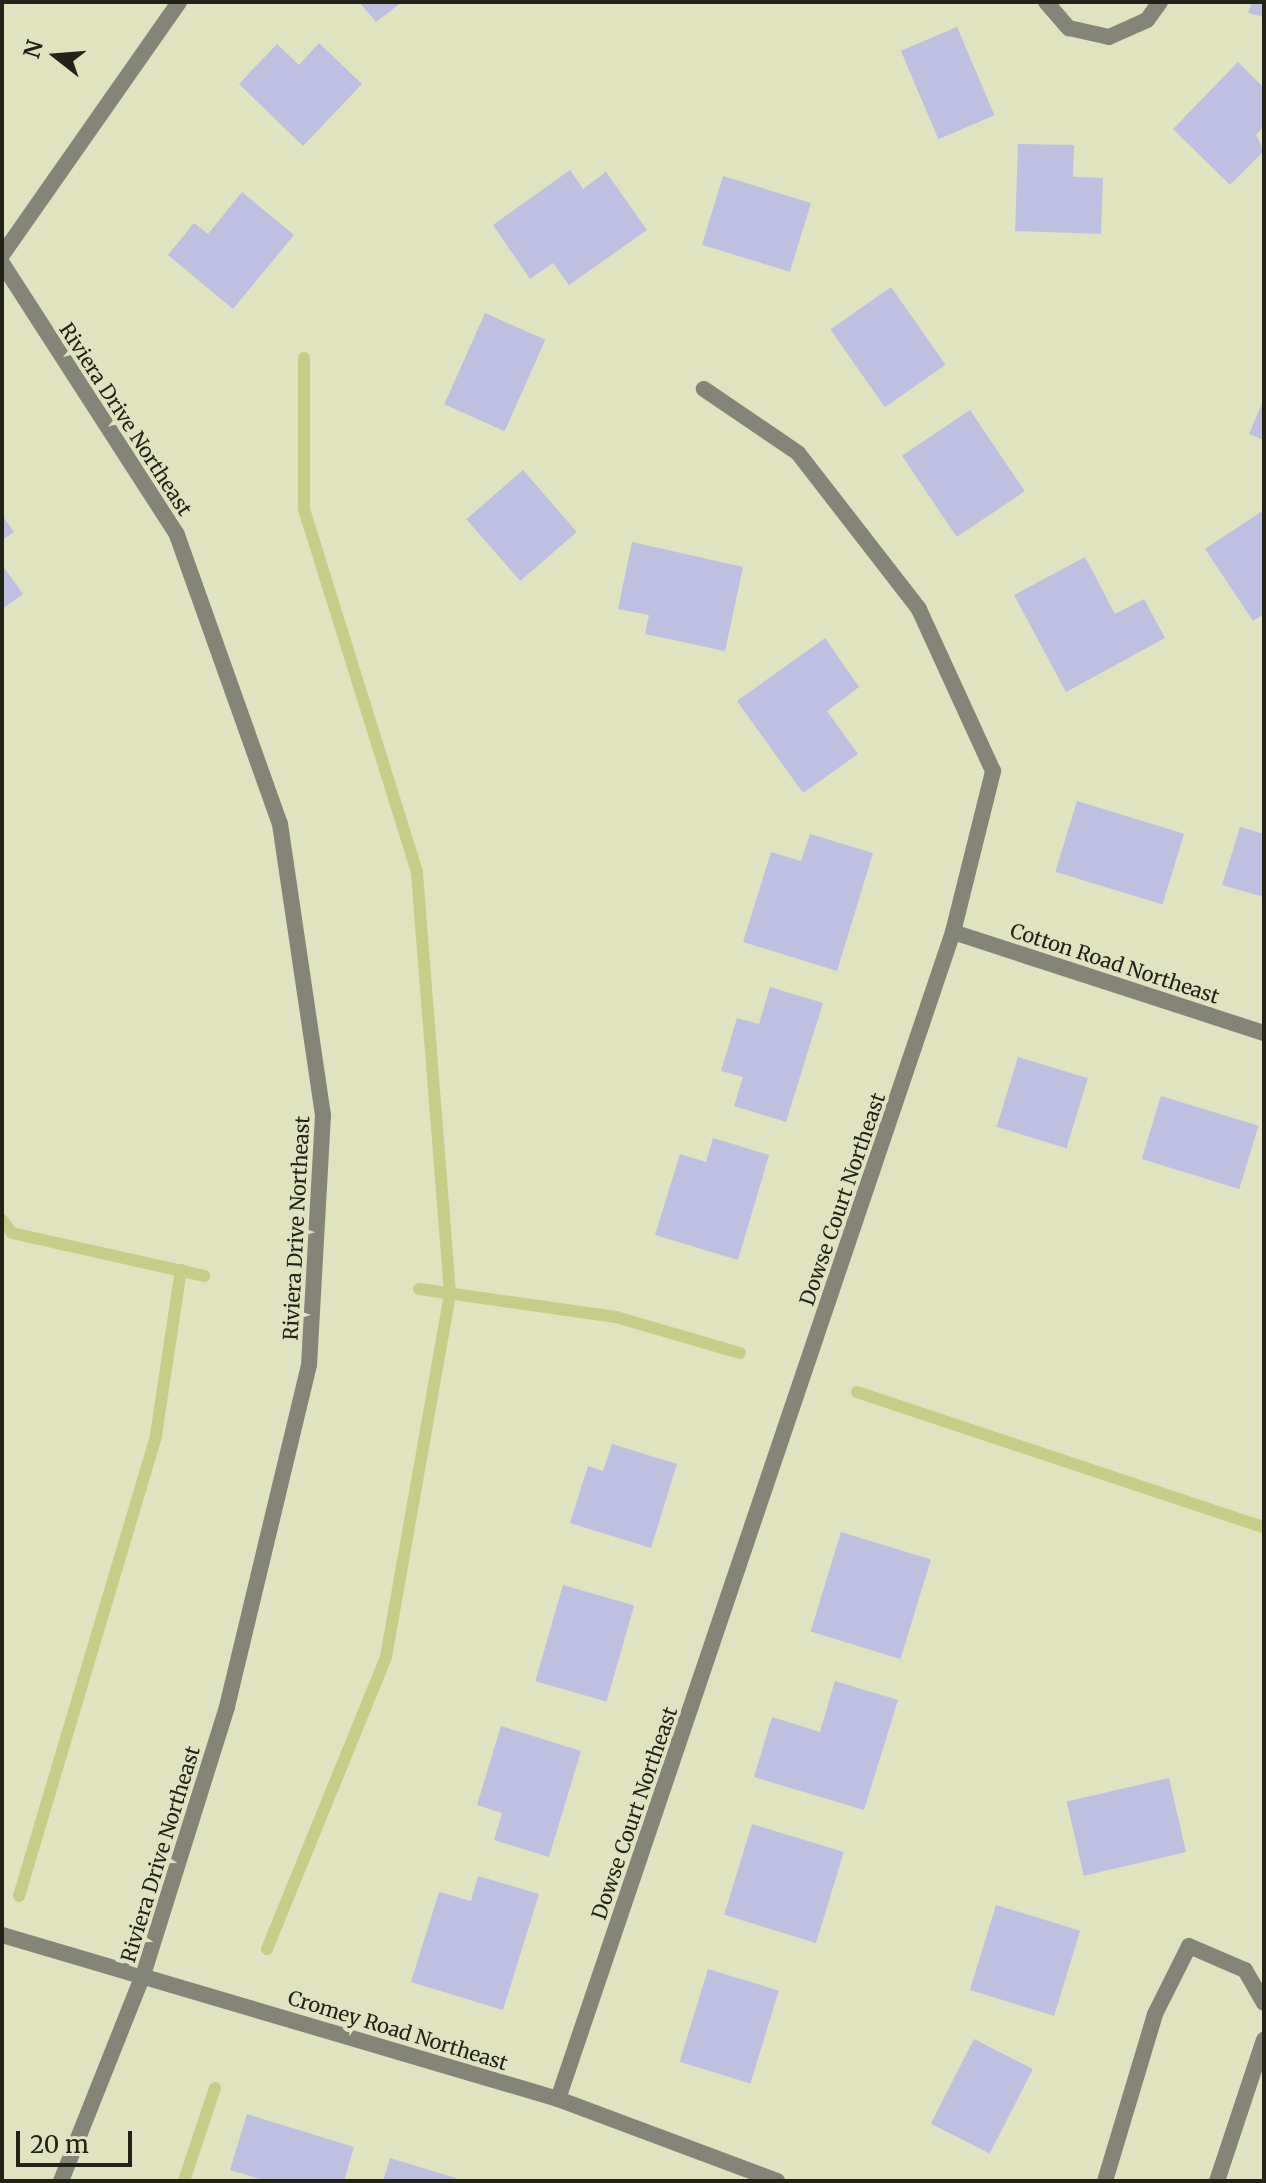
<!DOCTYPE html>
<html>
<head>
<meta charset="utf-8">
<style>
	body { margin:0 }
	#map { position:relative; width:1266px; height:2183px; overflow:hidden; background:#e0e3c0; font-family:Merriweather,serif }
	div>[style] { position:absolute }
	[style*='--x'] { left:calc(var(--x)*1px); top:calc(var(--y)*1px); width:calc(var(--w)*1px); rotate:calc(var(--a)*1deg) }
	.stream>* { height:12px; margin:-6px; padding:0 6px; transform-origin:6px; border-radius:6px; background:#c7cc89 }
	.building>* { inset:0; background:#bebfe1; transform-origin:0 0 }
	.minor>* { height:16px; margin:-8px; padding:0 8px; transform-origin:8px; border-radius:8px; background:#848577 }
	.tertiary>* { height:16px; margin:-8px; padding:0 8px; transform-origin:8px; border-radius:8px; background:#848577 }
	span { translate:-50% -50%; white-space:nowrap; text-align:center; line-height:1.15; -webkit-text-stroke:8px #e0e3c0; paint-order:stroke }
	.street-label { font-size:20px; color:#222316 }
	.frame { position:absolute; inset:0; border:4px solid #222316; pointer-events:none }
	.north { position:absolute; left:16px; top:16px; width:80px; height:80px; -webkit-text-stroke:6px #e0e3c0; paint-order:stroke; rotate:287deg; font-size:22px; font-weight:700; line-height:32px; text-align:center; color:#222316 }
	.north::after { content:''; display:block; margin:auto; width:28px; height:36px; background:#222316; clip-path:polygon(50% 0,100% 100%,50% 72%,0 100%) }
	.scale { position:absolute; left:16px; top:2131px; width:116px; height:36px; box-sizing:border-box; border:4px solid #222316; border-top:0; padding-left:10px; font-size:24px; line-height:28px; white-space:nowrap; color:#222316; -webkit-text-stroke:6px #e0e3c0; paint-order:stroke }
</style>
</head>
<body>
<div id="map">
	<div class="stream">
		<i style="--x:2;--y:1220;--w:16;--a:52"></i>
		<i style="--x:12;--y:1233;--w:197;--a:12.6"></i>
		<i style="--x:419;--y:1289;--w:199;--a:8.1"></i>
		<i style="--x:616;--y:1317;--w:129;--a:16.2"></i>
		<i style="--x:857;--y:1392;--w:429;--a:18.4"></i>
		<i style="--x:19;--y:1896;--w:481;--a:-73.4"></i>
		<i style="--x:156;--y:1435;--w:167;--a:-81.4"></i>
		<i style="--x:267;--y:1949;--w:315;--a:-67.8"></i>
		<i style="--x:386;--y:1657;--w:370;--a:-80"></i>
		<i style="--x:450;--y:1293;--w:422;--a:-94.5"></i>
		<i style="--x:417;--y:872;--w:380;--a:-107.3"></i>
		<i style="--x:304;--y:509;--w:151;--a:-90"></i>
		<i style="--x:184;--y:2181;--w:98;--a:-71.6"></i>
	</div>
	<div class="building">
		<i style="clip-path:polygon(359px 2px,402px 2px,376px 22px)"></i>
		<i style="clip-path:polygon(1252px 2px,1264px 2px,1264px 17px,1248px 13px)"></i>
		<i style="left:957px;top:27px;width:96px;height:61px;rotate:67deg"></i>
		<i style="clip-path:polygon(319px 43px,362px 84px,303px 146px,239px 84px,277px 44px,299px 65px)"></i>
		<i style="clip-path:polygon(1238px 62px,1264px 88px,1264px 126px,1256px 135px,1264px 151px,1230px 185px,1173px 129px)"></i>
		<i style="clip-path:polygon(1018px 144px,1074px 145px,1073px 177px,1103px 178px,1101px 234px,1015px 231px)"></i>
		<i style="clip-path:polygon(570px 170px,583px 189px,606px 172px,647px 230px,569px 285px,553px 263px,530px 279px,493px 225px)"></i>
		<i style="left:723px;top:176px;width:92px;height:72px;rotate:17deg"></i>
		<i style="clip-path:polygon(242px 192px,294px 235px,233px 309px,168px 255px,194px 223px,208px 234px)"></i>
		<i style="left:891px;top:287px;width:95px;height:74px;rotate:55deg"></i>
		<i style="left:485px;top:313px;width:66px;height:100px;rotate:24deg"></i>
		<i style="clip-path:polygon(1264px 399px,1264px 440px,1249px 434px)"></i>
		<i style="left:970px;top:410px;width:98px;height:82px;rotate:56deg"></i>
		<i style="left:523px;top:470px;width:82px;height:75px;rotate:49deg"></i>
		<i style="clip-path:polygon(1264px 510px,1264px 614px,1253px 621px,1205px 549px)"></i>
		<i style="clip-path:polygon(2px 515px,14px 532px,2px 540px)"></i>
		<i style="clip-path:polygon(632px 542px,743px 567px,725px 651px,645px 634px,649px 615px,618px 609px)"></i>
		<i style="clip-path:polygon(1085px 557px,1115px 614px,1144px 599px,1165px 638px,1066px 692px,1014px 595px)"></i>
		<i style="clip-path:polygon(2px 565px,23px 594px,2px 609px)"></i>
		<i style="clip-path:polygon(825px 638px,859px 687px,827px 711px,858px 754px,803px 793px,737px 701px)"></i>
		<i style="left:1077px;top:801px;width:112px;height:74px;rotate:17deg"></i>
		<i style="clip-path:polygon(1240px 827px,1264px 834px,1264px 897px,1222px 885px)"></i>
		<i style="clip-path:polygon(810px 834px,873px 853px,837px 971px,743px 942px,771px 852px,801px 861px)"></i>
		<i style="clip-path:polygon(770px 987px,823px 1003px,786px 1122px,734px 1106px,743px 1077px,721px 1071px,737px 1018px,759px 1024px)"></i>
		<i style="left:1018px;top:1057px;width:73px;height:73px;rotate:17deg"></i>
		<i style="left:1161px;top:1096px;width:102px;height:66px;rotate:17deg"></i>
		<i style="clip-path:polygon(713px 1138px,769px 1155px,738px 1260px,655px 1235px,680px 1154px,706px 1162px)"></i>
		<i style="clip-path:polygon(612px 1444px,677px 1464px,651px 1548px,570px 1523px,588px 1466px,603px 1471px)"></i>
		<i style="left:841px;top:1532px;width:94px;height:104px;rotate:17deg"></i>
		<i style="left:563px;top:1585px;width:74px;height:100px;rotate:16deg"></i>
		<i style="clip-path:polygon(835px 1681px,898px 1700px,864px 1810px,754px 1777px,772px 1717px,820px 1732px)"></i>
		<i style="clip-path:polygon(501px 1726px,581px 1751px,549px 1857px,494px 1840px,502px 1813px,477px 1805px)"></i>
		<i style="left:1169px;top:1778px;width:76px;height:105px;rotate:77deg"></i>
		<i style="left:752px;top:1824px;width:96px;height:95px;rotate:17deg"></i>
		<i style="clip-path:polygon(478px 1876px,539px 1894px,503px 2010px,411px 1982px,439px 1892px,471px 1901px)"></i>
		<i style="left:996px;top:1905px;width:88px;height:89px;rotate:17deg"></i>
		<i style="left:708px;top:1969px;width:74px;height:97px;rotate:17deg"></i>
		<i style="left:974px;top:2039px;width:66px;height:95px;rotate:27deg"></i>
		<i style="clip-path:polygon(247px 2114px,354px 2147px,344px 2181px,267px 2181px,230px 2170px)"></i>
		<i style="clip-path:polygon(390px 2158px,462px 2180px,462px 2181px,383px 2181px)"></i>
	</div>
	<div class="minor">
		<i style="--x:1046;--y:2;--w:35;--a:49"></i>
		<i style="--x:1069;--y:28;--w:41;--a:12.7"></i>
		<i style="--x:1109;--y:37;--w:42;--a:-24.1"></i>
		<i style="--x:1147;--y:20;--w:22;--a:-54"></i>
		<i style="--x:2;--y:255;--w:309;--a:-55"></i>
		<i style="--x:953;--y:932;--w:327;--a:18"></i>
		<i style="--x:2;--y:1935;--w:580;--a:16.43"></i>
		<i style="--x:558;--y:2099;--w:234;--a:20.5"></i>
		<i style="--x:558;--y:2099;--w:1232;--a:-71.3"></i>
		<i style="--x:953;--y:932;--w:166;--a:-76"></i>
		<i style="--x:993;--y:771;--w:178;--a:-114.6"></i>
		<i style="--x:919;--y:609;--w:197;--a:-127.8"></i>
		<i style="--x:798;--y:453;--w:114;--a:-145.8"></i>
		<i style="--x:1105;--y:2181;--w:174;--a:-73.3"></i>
		<i style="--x:1155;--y:2014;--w:76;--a:-63.4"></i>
		<i style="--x:1189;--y:1946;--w:61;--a:23.2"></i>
		<i style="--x:1245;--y:1970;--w:38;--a:60"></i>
		<i style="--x:1217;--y:2181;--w:149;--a:-71.6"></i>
	</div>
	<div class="tertiary">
		<i style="--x:2;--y:263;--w:323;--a:57.2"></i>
		<i style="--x:177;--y:535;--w:307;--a:70.4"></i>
		<i style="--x:280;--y:824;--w:294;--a:81.6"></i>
		<i style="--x:323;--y:1115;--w:250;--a:93.2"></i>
		<i style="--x:309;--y:1365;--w:352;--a:103.5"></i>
		<i style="--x:227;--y:1707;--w:281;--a:107.4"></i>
		<i style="--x:143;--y:1975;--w:222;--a:111.7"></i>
	</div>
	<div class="street-label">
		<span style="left:126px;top:419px;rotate:57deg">Riviera Drive Northeast</span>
		<span style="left:1115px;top:963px;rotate:18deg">Cotton Road Northeast</span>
		<span style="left:842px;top:1199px;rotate:-71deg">Dowse Court Northeast</span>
		<span style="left:296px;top:1228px;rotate:-87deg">Riviera Drive Northeast</span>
		<span style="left:634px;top:1813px;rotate:-71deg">Dowse Court Northeast</span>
		<span style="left:160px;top:1854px;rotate:-73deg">Riviera Drive Northeast</span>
		<span style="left:398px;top:2030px;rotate:17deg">Cromey Road Northeast</span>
	</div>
	<div class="frame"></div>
	<div class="north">N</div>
	<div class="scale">20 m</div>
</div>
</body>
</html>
